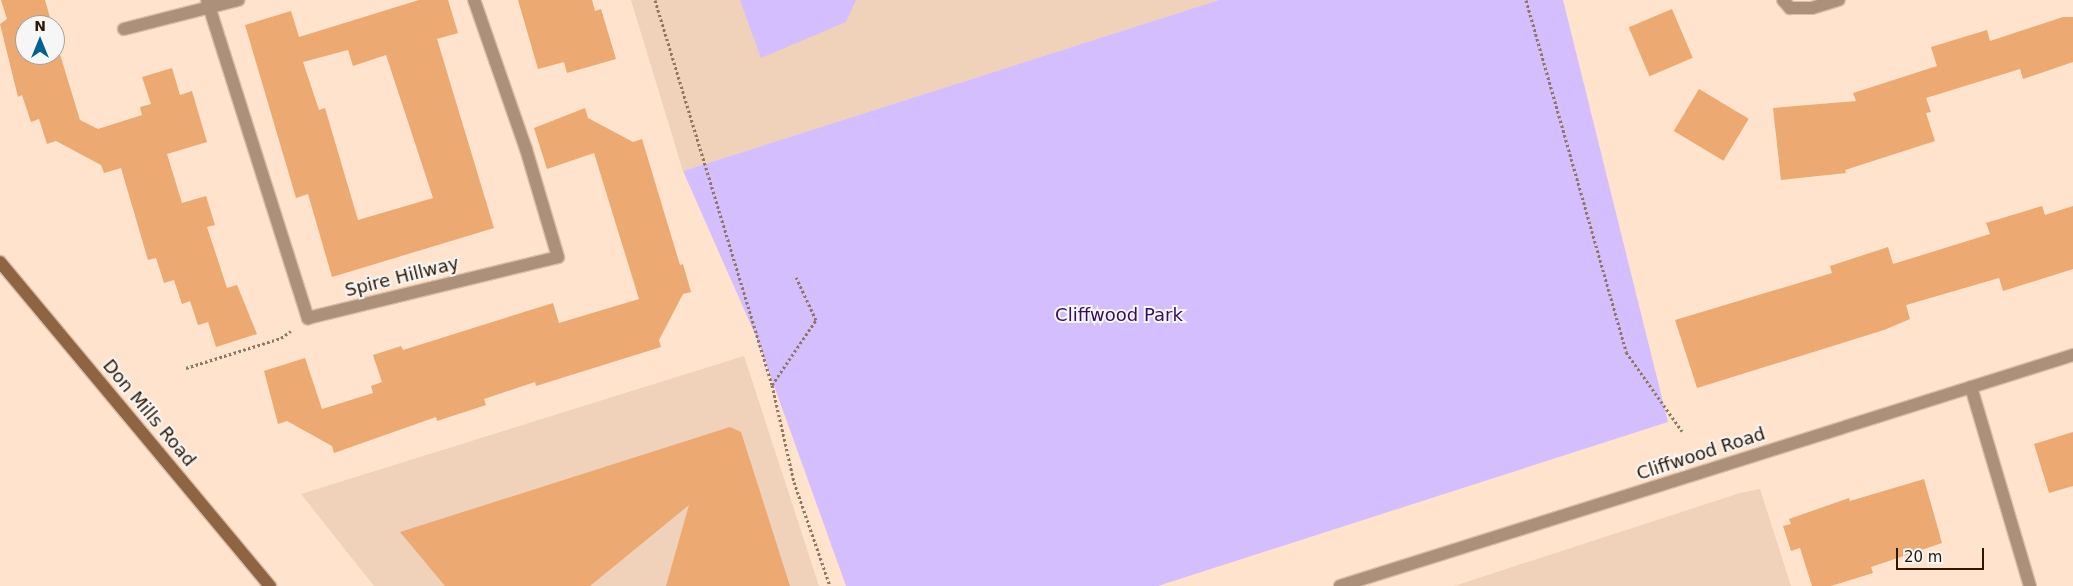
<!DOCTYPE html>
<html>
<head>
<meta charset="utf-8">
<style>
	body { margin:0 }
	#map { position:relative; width:2073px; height:586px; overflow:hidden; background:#ffe3cd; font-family:"DejaVu Sans",sans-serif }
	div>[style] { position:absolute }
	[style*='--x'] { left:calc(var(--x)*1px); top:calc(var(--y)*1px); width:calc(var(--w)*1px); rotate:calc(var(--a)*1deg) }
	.built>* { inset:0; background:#f0d1ba }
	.green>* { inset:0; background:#d4befe }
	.building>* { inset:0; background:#eca972; transform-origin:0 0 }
	.path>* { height:3px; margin-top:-1.5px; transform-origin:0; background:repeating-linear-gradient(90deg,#907761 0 2.5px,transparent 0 5px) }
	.roads { filter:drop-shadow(1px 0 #dabea8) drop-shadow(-1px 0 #dabea8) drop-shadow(0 1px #dabea8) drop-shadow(0 -1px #dabea8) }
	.lane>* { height:12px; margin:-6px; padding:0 6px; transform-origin:6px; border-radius:6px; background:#ad9079 }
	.street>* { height:12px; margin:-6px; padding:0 6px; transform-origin:6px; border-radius:6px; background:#ad9079 }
	.secondary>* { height:12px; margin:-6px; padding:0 6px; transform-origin:6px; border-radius:6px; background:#8e6442 }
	span { translate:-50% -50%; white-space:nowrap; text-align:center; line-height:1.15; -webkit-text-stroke:4px #f6f6f6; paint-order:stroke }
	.street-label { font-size:18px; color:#2f1701 }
	.park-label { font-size:18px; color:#360d60 }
	.north { position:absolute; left:15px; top:15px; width:50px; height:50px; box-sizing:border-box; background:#f6f6f6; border:1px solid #a69d94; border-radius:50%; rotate:0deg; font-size:14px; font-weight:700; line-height:20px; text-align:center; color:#2f1701 }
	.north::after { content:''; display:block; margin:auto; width:18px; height:22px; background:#006191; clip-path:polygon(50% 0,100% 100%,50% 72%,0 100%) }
	.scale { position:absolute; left:1896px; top:548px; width:88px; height:22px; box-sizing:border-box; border:2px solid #2f1701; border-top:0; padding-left:6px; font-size:15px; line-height:18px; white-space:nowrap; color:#2f1701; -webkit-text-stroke:4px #f6f6f6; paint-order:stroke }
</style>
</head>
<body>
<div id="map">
	<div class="built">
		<i style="clip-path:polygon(631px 0,1219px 0,683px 171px)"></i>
		<i style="clip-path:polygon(744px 356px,819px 586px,374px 586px,301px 494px)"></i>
		<i style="clip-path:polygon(1760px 489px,1791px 586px,1454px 586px,1740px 493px)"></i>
	</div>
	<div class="green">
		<i style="clip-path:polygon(740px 0,856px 0,846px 22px,761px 58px)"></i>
		<i style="clip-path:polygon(1219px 0,1563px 0,1668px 422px,1158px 586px,846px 586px,758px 341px,683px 171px)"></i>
	</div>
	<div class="building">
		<i style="clip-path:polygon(1px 0,45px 0,52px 25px,25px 25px,25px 55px,55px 55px,55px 38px,80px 120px,98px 129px,142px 115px,140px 107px,151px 104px,142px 77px,172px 68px,180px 95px,192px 91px,207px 142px,167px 154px,182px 203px,206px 196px,215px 225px,207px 227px,227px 288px,237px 285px,257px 334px,216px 347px,208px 322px,198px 325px,190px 301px,182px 304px,174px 280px,164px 283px,156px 258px,148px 260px,121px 168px,104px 173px,101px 165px,56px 141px,47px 144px,39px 119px,31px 122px,22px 95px,18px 97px,0 24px,7px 19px)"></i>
		<i style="clip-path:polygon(evenodd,419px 0,448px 0,458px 33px,437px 39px,494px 228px,332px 277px,308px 194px,296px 198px,245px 25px,291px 11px,299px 37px,419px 0,348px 50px,353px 66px,386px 55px,433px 198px,358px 220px,325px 108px,319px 110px,303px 62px,348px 50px)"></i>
		<i style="clip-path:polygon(518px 0,592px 0,595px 11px,601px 9px,616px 59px,567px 73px,564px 62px,538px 69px)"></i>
		<i style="left:1672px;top:9px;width:53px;height:47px;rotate:67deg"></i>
		<i style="clip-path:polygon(2063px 17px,2073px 17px,2073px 62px,2023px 79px,2020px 69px,1926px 98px,1931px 112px,1926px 113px,1935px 141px,1845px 170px,1846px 173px,1781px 180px,1773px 108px,1856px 101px,1853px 93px,1937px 66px,1931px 47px,1987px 30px,1990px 41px)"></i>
		<i style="left:1699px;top:89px;width:58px;height:49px;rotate:31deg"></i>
		<i style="clip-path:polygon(585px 108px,588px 118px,633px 142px,642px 139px,680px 265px,683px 264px,691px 292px,683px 294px,659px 340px,661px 347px,536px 386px,535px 382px,484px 399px,486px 405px,437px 421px,436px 417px,334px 453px,332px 446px,287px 421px,278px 424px,264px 371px,305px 358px,322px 409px,373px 393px,371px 386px,382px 382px,373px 355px,401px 346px,403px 350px,553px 303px,559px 323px,639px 299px,594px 153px,547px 169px,534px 128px)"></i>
		<i style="clip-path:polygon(2042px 206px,2045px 215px,2073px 206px,2073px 269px,2003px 291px,1999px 278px,1906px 305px,1910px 319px,1884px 330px,1697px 388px,1675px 320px,1832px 273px,1830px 266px,1888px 247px,1893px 264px,1990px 234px,1986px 223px)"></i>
		<i style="clip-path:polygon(730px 427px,741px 432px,790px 586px,666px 586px,689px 505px,590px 586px,445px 586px,400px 532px)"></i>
		<i style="clip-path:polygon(2073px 432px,2073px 486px,2049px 493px,2034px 444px)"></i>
		<i style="clip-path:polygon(1924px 479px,1942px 543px,1871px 567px,1873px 573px,1831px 586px,1812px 586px,1800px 548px,1791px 551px,1783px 526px,1791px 524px,1789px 519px,1849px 498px,1850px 501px)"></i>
	</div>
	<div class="path">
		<i style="--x:655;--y:0;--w:402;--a:73.1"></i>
		<i style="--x:772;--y:385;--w:99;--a:77.2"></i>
		<i style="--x:794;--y:482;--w:110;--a:70.9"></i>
		<i style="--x:1526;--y:0;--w:366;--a:74.1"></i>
		<i style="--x:1626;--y:352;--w:97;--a:54.7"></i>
		<i style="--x:186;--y:368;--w:100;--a:-17.5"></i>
		<i style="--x:281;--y:338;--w:12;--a:-35"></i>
		<i style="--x:772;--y:385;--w:78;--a:-55.9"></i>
		<i style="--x:816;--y:320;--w:47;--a:-114.9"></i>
	</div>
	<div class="roads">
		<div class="lane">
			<i style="--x:207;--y:0;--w:334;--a:72.4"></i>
			<i style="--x:308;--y:318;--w:257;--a:-13.7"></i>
			<i style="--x:558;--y:257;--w:113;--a:-106.5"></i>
			<i style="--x:526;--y:149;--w:158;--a:-109.2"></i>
			<i style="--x:124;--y:29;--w:118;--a:-14.3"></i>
		</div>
		<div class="street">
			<i style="--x:1783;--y:0;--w:11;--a:49"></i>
			<i style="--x:1790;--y:8;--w:22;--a:0"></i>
			<i style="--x:1812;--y:8;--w:28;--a:-17"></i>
			<i style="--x:1971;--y:387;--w:208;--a:73.5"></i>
			<i style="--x:1340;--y:586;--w:769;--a:-17.49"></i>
		</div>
		<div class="secondary">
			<i style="--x:0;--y:262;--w:422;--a:50.2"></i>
		</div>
	</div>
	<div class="street-label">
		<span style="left:402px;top:277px;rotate:-14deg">Spire Hillway</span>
		<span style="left:149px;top:413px;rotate:50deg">Don Mills Road</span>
		<span style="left:1701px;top:454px;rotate:-18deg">Cliffwood Road</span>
	</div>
	<div class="park-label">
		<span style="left:1119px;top:315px">Cliffwood Park</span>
	</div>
	<div class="north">N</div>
	<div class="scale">20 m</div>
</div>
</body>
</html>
